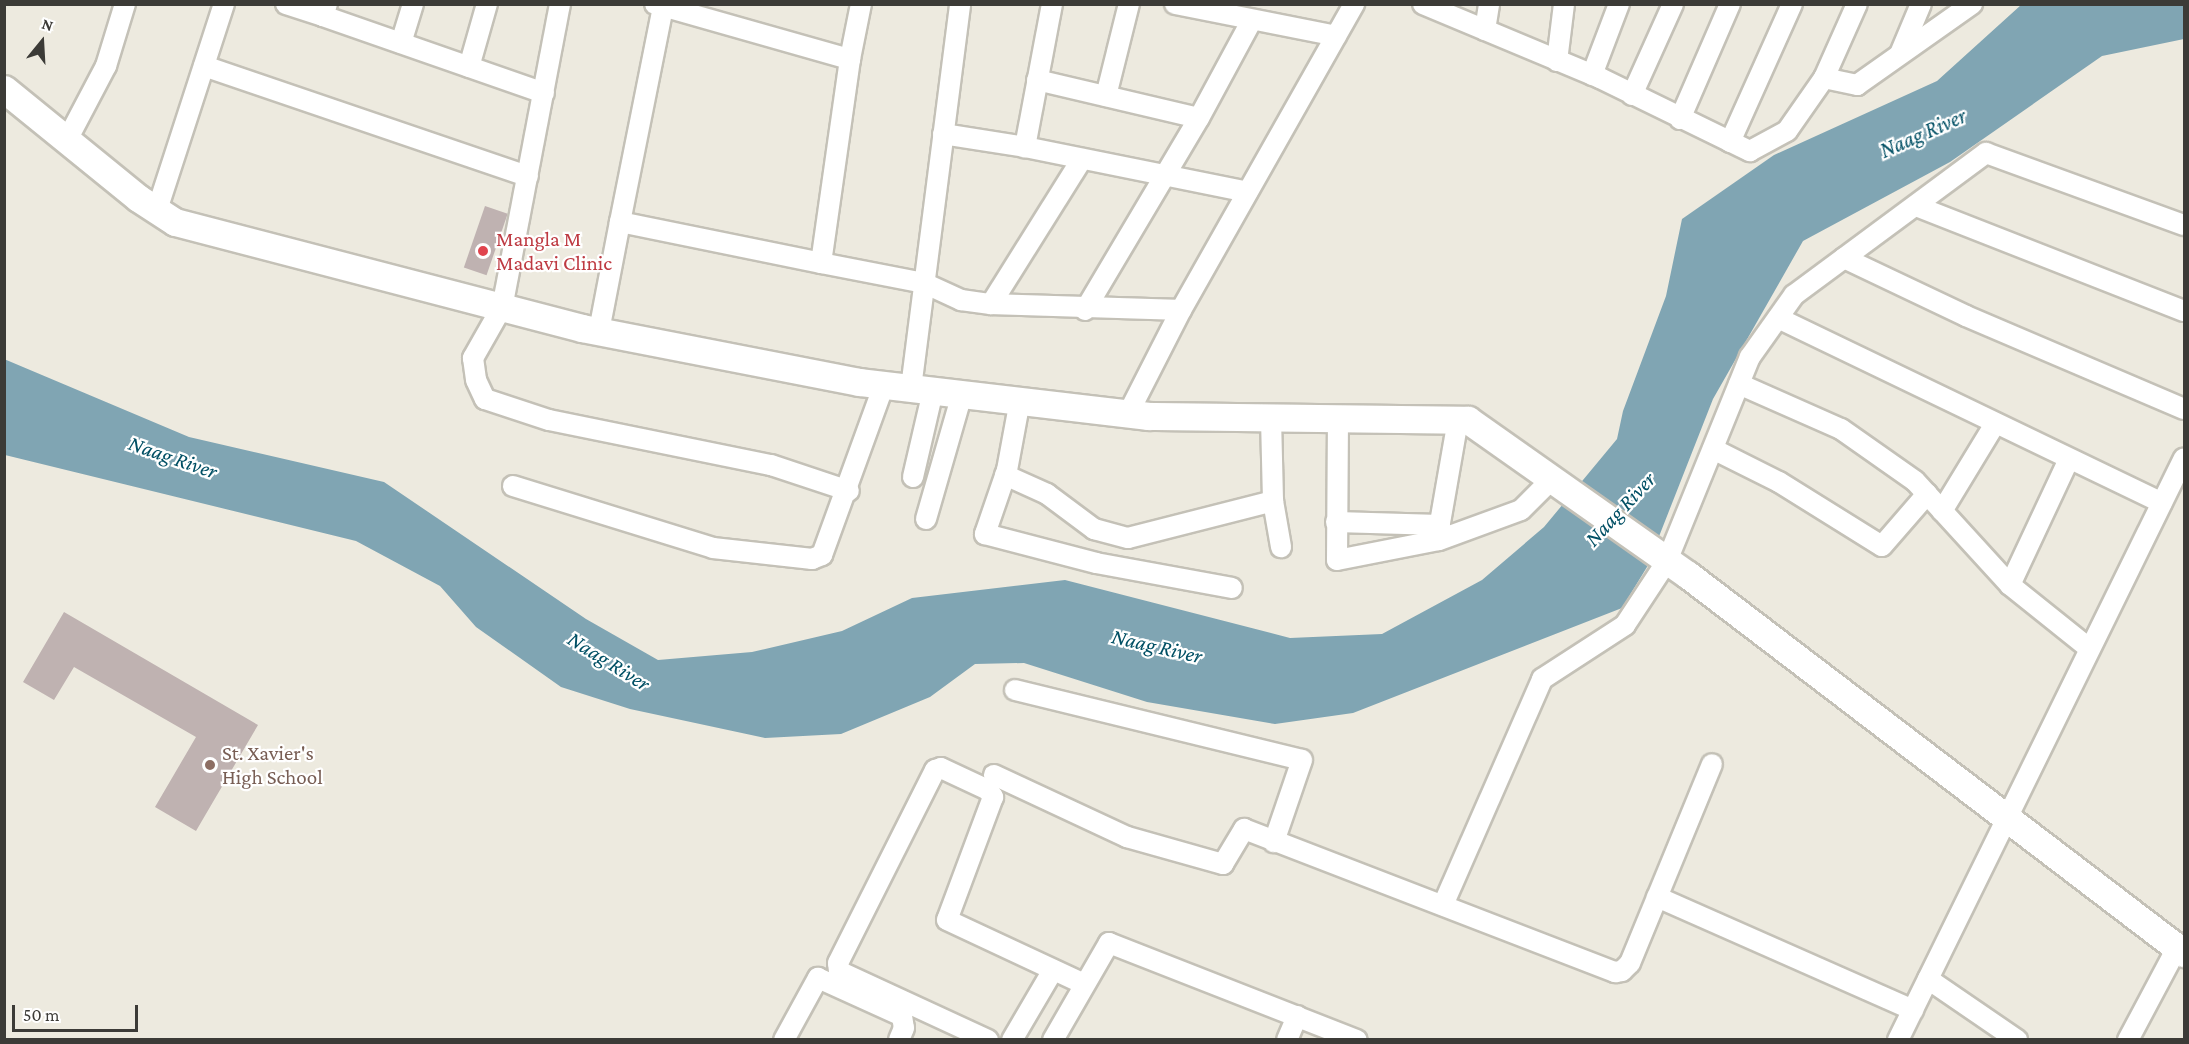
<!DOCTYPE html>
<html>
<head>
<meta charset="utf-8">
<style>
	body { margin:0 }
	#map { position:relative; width:2189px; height:1044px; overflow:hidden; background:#edeadf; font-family:"Crimson Pro",serif }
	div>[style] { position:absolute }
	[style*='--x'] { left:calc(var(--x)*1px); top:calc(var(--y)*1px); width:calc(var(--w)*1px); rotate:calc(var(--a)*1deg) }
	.water>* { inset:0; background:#80a5b3 }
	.building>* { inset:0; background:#bfb2b1; transform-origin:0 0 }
	.roads { filter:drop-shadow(2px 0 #c4c1b7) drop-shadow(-2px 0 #c4c1b7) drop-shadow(0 2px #c4c1b7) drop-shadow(0 -2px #c4c1b7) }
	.street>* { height:20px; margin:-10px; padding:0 10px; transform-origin:10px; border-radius:10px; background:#fff }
	.secondary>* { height:27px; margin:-13.5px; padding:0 13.5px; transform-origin:13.5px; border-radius:13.5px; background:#fff }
	.dots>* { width:16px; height:16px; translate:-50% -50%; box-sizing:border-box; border:3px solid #fff; border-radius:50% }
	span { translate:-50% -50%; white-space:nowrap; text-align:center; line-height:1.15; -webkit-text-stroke:4.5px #fff; paint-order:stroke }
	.health-label { font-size:21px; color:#be3a42 }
	.left { translate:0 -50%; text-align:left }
	.education-label { font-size:21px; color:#785e54 }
	.water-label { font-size:22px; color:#004f64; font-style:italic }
	.frame { position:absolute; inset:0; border:6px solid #3c3b37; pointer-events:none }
	.north { position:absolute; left:12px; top:12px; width:60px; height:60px; -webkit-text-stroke:4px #fff; paint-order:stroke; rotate:18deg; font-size:16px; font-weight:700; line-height:24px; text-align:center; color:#3c3b37 }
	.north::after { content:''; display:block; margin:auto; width:21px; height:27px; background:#3c3b37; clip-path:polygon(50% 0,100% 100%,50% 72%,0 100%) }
	.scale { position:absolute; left:12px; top:1005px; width:126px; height:27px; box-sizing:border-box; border:3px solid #3c3b37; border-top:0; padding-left:8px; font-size:18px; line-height:21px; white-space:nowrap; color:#3c3b37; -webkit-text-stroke:4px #fff; paint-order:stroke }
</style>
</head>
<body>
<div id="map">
	<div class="water">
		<i style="clip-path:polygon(2021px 5px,2184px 5px,2184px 39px,2102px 56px,1950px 162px,1803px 241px,1713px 399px,1647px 567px,1622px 608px,1353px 713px,1275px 724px,1147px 702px,1024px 663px,975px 664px,930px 697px,841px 734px,765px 738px,630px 709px,561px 687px,476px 627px,440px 586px,356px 541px,5px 455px,4px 359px,189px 437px,384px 482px,586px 619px,658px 660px,752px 652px,842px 631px,912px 598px,1065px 580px,1290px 638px,1382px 634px,1482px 580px,1544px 527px,1617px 439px,1623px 411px,1666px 296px,1682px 219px,1774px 155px,1937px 81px)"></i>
	</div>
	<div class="building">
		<i style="left:485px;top:206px;width:24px;height:65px;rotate:19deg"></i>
		<i style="clip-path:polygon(64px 612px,258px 725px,196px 831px,155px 807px,196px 737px,74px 667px,54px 700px,23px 682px)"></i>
	</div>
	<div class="roads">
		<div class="street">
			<i style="--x:286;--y:4;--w:39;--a:18"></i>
			<i style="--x:323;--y:16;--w:13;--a:-72"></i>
			<i style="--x:560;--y:4;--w:309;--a:100.8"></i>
			<i style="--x:502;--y:307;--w:59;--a:119.6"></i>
			<i style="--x:473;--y:358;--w:22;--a:82"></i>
			<i style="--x:476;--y:380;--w:21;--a:65"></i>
			<i style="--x:485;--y:399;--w:67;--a:18.2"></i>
			<i style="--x:549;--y:420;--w:227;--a:11.5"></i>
			<i style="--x:771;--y:465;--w:82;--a:18.4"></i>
			<i style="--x:655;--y:4;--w:203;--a:15.8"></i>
			<i style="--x:850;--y:59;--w:56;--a:-78.7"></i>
			<i style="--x:1052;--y:4;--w:146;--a:100.7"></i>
			<i style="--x:1025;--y:147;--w:227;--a:11.4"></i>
			<i style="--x:1175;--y:4;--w:164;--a:11.2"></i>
			<i style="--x:1423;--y:4;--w:192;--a:22.7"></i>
			<i style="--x:1600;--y:78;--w:167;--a:26"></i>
			<i style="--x:1750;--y:151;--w:42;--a:-28.4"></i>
			<i style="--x:1787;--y:131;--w:65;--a:-55.1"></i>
			<i style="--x:1824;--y:78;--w:81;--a:-66"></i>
			<i style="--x:663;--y:7;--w:219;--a:101.3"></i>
			<i style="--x:620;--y:222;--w:205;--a:11.5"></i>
			<i style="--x:821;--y:263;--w:206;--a:-81.9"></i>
			<i style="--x:323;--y:16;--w:234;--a:19.2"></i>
			<i style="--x:1485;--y:30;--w:26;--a:-81"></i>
			<i style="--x:401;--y:43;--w:41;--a:-72.9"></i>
			<i style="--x:1900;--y:54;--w:54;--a:-67.2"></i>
			<i style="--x:1557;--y:61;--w:57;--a:-83"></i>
			<i style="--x:204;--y:66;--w:342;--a:18.8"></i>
			<i style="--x:469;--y:67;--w:66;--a:-74.1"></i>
			<i style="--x:1592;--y:75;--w:76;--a:-69.2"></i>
			<i style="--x:1824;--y:78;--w:34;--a:12"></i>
			<i style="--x:1857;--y:85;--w:141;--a:-35.2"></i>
			<i style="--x:1037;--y:80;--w:166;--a:13.2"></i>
			<i style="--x:1632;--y:95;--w:100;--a:-65.7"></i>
			<i style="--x:1106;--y:96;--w:95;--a:-76"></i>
			<i style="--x:1680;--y:119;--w:125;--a:-66.5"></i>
			<i style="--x:943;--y:134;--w:83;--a:9"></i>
			<i style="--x:67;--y:140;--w:84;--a:-62.2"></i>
			<i style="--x:106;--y:66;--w:65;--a:-73"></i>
			<i style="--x:1730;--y:142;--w:151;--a:-65.8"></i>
			<i style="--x:1916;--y:206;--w:288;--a:21.4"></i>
			<i style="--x:157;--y:210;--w:217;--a:-72"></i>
			<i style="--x:1844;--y:258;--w:135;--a:25.4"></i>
			<i style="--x:1966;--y:316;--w:237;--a:23.1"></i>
			<i style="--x:821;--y:263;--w:105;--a:11"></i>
			<i style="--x:924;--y:283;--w:41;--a:24.7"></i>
			<i style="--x:961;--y:300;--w:30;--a:8"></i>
			<i style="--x:991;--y:304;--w:171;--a:-57.9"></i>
			<i style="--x:991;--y:304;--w:190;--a:1.8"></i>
			<i style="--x:1085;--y:310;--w:223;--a:-59.3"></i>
			<i style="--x:1199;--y:118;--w:111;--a:-61.6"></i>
			<i style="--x:1778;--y:318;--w:426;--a:25.7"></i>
			<i style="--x:599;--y:331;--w:111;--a:-79.1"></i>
			<i style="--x:1739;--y:384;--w:111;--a:23.8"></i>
			<i style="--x:1841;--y:429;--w:90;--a:35.1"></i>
			<i style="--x:1915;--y:481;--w:141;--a:47.6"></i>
			<i style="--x:2010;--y:585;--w:102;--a:38.7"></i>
			<i style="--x:911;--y:388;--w:387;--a:-82.7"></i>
			<i style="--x:1020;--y:400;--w:71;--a:100.5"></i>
			<i style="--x:1007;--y:470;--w:68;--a:109"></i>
			<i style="--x:985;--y:534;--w:115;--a:14.6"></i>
			<i style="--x:1096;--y:563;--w:138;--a:10.4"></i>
			<i style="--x:1129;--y:412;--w:114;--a:-63"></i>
			<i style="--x:1181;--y:310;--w:352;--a:-60.5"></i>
			<i style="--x:1271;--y:418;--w:83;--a:88.6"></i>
			<i style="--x:1273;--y:501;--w:47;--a:80.1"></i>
			<i style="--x:1338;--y:418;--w:142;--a:90.4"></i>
			<i style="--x:1337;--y:560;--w:104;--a:-11.1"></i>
			<i style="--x:1439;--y:540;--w:87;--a:-20.1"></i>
			<i style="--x:1521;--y:510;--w:44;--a:-45"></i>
			<i style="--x:1713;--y:449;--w:74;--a:26.6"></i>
			<i style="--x:1779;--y:482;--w:121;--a:31.9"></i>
			<i style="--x:1882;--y:546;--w:69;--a:-49.1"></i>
			<i style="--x:1005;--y:475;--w:46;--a:24.3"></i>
			<i style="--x:1047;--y:494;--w:59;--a:36.7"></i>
			<i style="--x:1094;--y:529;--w:35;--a:15"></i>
			<i style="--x:1128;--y:538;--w:150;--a:-14.3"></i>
			<i style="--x:913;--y:477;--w:88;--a:-76.9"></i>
			<i style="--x:513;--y:486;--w:209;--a:17.2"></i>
			<i style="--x:713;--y:548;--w:100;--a:6.3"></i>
			<i style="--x:812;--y:559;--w:11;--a:-22"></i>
			<i style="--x:822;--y:555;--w:181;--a:-70"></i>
			<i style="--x:1942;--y:511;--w:102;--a:-58.7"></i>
			<i style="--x:926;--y:519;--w:130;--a:-73.9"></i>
			<i style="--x:1336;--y:522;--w:104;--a:1.7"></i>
			<i style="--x:1437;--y:540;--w:122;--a:-80.1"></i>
			<i style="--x:2010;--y:585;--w:139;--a:-64.9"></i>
			<i style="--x:1015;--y:690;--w:295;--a:13.7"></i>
			<i style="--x:1302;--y:760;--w:87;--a:108.9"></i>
			<i style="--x:994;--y:775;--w:147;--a:25"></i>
			<i style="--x:1127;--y:837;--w:100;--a:15.7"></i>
			<i style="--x:1223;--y:864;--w:41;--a:-59"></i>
			<i style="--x:1244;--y:829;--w:398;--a:21.1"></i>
			<i style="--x:1615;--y:972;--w:7;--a:-8"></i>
			<i style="--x:1622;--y:971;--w:11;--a:-45"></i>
			<i style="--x:1630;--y:963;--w:215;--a:-67.6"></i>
			<i style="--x:1657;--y:897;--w:280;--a:23.8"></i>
			<i style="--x:1443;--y:905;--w:247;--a:-66.3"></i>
			<i style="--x:1542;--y:679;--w:99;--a:-33"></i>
			<i style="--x:1625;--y:625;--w:77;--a:-56.7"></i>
			<i style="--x:1667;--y:561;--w:220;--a:-67.9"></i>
			<i style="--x:1750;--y:357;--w:76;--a:-54.6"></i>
			<i style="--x:1794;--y:295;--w:239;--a:-36.5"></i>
			<i style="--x:1986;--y:153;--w:211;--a:20"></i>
			<i style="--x:1928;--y:979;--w:108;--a:34.4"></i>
			<i style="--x:784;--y:1040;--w:71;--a:-61.3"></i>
			<i style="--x:818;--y:978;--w:92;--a:24.3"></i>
			<i style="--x:902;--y:1016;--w:12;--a:81"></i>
			<i style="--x:904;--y:1028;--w:13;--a:113"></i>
			<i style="--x:988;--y:1040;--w:164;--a:-155.2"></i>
			<i style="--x:839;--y:971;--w:8;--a:-97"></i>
			<i style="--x:838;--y:963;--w:216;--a:-63.3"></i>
			<i style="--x:935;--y:770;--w:6;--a:-18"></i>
			<i style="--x:941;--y:768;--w:52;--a:25.1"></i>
			<i style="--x:988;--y:790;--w:9;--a:54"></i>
			<i style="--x:993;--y:797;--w:131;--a:110.5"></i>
			<i style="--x:947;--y:920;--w:151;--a:25"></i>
			<i style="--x:1012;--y:1040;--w:81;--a:-59.6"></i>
			<i style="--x:1053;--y:1040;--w:112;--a:-60"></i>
			<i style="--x:1109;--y:943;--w:266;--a:21.4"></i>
			<i style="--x:1287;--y:1040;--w:26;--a:-67"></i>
			<i style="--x:1898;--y:1040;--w:648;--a:-63.83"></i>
			<i style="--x:2128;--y:1040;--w:104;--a:-62"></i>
		</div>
		<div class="secondary">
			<i style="--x:4;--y:89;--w:173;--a:39.1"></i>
			<i style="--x:138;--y:198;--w:44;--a:33"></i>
			<i style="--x:175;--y:222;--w:421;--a:14.6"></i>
			<i style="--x:582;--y:328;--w:282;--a:11"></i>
			<i style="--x:859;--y:382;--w:291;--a:6.7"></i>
			<i style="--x:1148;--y:416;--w:320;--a:0.7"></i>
			<i style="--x:1468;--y:420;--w:269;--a:35.2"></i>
			<i style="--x:1688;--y:575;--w:624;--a:37.31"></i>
		</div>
	</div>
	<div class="dots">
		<i style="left:483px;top:251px;background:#e0444e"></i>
		<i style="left:210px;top:765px;background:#8d6e63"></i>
	</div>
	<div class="health-label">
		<span class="left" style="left:496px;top:251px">Mangla M<br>Madavi Clinic</span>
	</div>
	<div class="education-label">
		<span class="left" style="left:222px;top:765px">St. Xavier's<br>High School</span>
	</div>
	<div class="water-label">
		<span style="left:1923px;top:133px;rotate:-24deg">Naag River</span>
		<span style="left:173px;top:457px;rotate:19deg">Naag River</span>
		<span style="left:1620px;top:509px;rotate:-47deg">Naag River</span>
		<span style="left:1157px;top:646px;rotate:13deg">Naag River</span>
		<span style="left:609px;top:661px;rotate:32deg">Naag River</span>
	</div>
	<div class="frame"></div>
	<div class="north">N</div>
	<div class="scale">50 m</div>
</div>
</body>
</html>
